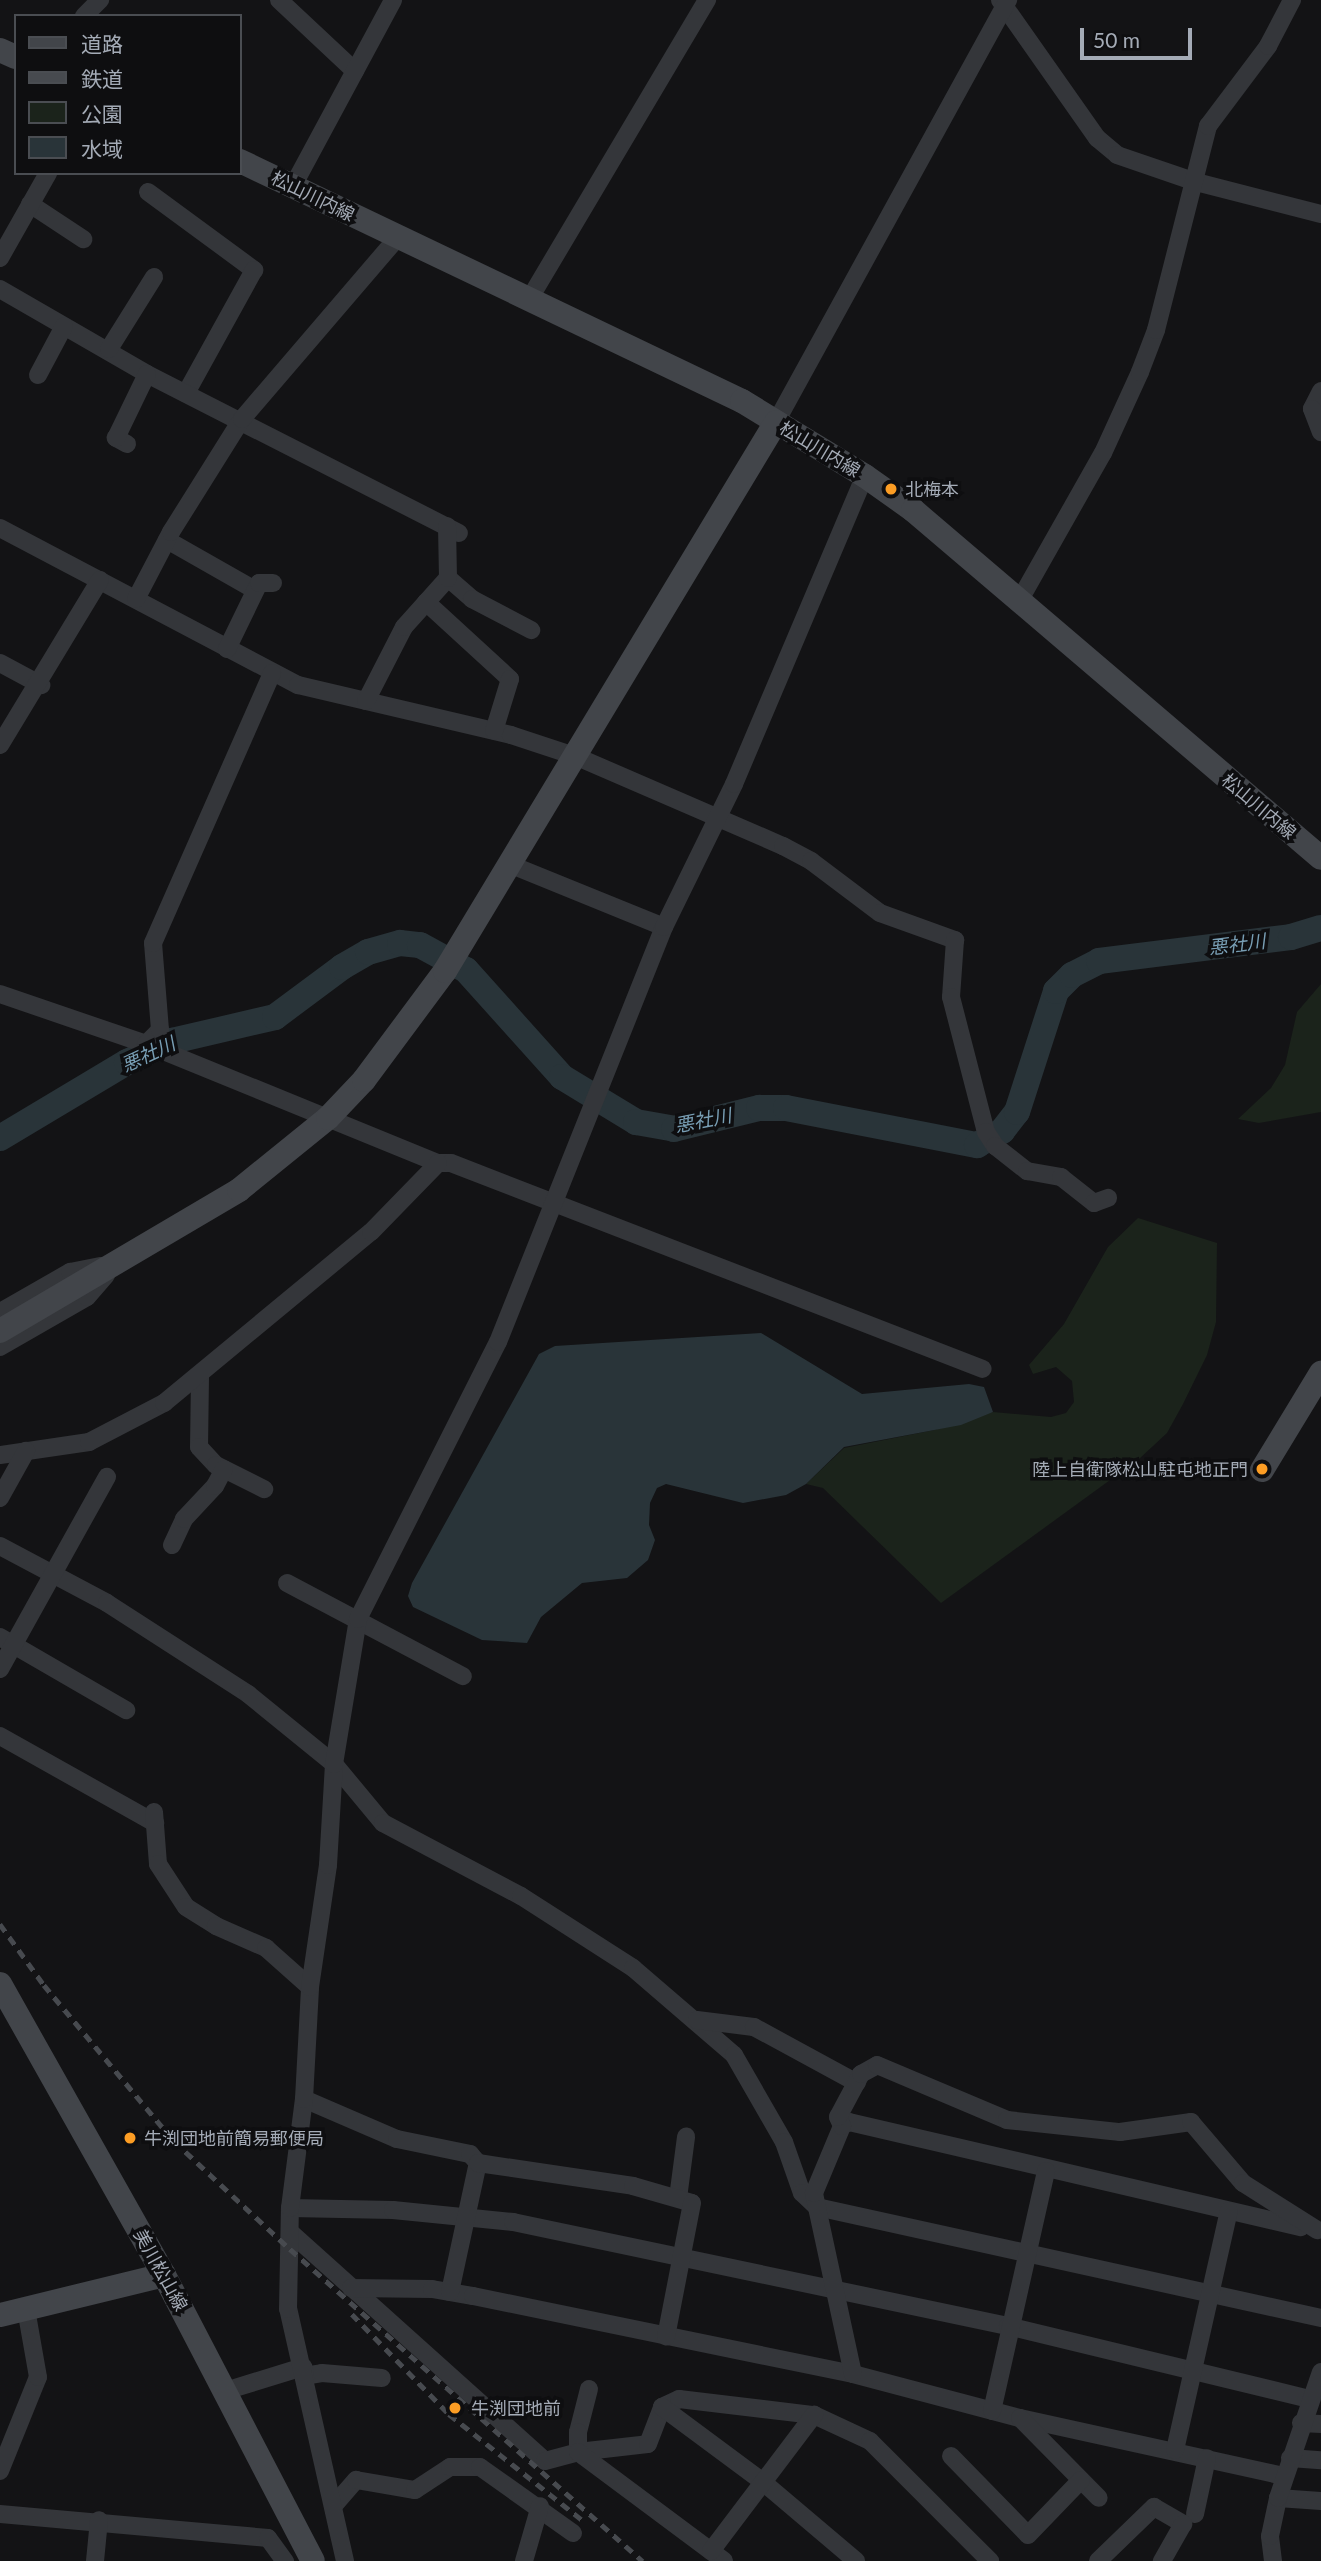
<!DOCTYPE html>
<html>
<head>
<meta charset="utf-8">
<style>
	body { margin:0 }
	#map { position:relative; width:1321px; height:2561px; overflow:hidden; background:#131315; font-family:Lato,"Noto Sans JP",sans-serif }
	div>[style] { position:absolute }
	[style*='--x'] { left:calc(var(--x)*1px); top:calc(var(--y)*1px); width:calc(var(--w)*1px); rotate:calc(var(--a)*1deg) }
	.green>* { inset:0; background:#1b231b }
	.water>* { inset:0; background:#293439 }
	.river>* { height:26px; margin:-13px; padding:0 13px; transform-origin:13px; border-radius:13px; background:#293439 }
	.street>* { height:18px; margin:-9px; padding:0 9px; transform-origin:9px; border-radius:9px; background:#34363a }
	.secondary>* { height:24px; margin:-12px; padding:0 12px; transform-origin:12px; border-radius:12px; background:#42454a }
	.rail>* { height:4.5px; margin-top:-2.25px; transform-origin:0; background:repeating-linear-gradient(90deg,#474a4f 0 9px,transparent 0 16px) }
	.dots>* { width:19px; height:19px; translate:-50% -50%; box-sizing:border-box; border:4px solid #0e0e10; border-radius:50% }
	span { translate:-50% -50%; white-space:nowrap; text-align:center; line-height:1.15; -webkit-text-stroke:7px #0e0e10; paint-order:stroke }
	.street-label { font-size:18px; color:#a4abb6 }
	.poi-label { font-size:18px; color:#a4abb6 }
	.left { translate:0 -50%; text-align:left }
	.right { translate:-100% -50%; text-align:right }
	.water-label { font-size:19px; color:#789eb4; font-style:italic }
	.legend { position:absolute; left:14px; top:14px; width:228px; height:161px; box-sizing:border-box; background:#0e0e10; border:2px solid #4a4d52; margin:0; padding:9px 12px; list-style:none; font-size:21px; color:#a4abb6 }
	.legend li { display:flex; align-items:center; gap:14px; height:35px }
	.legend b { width:35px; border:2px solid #4a4d52 }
	.scale { position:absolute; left:1080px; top:28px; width:112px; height:32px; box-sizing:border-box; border:4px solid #a4abb6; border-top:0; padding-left:9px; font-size:21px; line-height:24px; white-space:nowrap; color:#a4abb6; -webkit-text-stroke:5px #0e0e10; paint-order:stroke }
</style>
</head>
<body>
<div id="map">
	<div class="green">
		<i style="clip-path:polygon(1321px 984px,1321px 1112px,1259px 1123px,1238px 1119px,1271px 1088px,1285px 1065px,1297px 1012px)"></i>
		<i style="clip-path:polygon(1138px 1218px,1217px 1243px,1216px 1322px,1207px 1355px,1183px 1404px,1167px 1433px,1139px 1459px,941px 1603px,823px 1488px,806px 1484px,844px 1448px,934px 1430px,993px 1412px,1051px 1417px,1066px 1413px,1074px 1402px,1072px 1381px,1056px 1367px,1033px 1374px,1029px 1365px,1064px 1324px,1108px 1247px)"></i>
	</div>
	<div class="water">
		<i style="clip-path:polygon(761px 1333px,862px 1394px,969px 1384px,984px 1387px,993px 1412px,961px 1425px,844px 1447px,806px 1484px,786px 1495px,743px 1503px,666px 1484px,657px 1488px,650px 1503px,649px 1525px,655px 1540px,648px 1560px,627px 1578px,582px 1583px,541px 1617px,527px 1643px,482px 1640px,413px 1607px,408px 1596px,412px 1583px,539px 1354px,555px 1346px)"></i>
	</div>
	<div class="river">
		<i style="--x:0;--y:1138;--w:148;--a:-30.9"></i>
		<i style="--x:127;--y:1062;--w:50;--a:-25"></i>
		<i style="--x:172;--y:1041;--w:106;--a:-13.1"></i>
		<i style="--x:275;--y:1017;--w:84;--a:-36.7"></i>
		<i style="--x:342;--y:967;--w:30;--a:-30"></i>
		<i style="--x:368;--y:952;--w:33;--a:-16"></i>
		<i style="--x:400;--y:943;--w:20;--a:6"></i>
		<i style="--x:420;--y:945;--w:52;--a:28.5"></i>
		<i style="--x:466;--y:970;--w:144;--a:48.1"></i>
		<i style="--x:562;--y:1077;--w:87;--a:31.3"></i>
		<i style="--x:636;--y:1122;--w:39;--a:10"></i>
		<i style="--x:674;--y:1129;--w:88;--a:-13.9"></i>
		<i style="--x:759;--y:1108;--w:27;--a:0"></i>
		<i style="--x:786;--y:1108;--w:195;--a:11"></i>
		<i style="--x:977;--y:1145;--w:29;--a:-29"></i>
		<i style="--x:1002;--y:1131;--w:24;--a:-52"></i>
		<i style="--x:1017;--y:1112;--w:127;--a:-72.1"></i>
		<i style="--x:1056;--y:991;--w:23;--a:-45"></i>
		<i style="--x:1072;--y:975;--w:30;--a:-27"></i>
		<i style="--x:1099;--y:961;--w:193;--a:-7.1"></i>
		<i style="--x:1291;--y:937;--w:31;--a:-17"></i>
	</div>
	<div class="street">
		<i style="--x:279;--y:0;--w:104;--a:43.1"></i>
		<i style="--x:1000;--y:0;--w:169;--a:54.9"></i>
		<i style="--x:1097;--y:138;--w:26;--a:40"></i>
		<i style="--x:1117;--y:155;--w:83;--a:18.9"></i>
		<i style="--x:1196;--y:182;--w:129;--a:14.4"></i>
		<i style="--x:84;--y:16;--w:23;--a:-45"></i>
		<i style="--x:293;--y:186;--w:211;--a:-61.7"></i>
		<i style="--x:148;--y:192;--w:132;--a:36.3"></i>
		<i style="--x:254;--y:270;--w:141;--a:118.9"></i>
		<i style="--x:30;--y:204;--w:64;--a:33.4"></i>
		<i style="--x:0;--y:258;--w:98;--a:-60.5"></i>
		<i style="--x:0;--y:289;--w:170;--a:30"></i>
		<i style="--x:147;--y:374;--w:350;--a:27"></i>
		<i style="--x:530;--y:298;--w:347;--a:-59.3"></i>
		<i style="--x:109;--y:349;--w:85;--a:-58"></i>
		<i style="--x:38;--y:375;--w:55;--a:-62"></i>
		<i style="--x:1321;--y:391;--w:20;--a:117"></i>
		<i style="--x:1312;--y:409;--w:25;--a:69"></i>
		<i style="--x:776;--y:422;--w:482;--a:-61.2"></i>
		<i style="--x:127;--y:444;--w:13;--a:-151"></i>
		<i style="--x:116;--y:438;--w:71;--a:-64.2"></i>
		<i style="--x:0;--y:528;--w:337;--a:27.8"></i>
		<i style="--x:298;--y:685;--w:219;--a:13.2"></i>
		<i style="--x:511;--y:735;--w:67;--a:18.2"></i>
		<i style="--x:575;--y:756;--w:227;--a:23.4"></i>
		<i style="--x:783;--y:846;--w:32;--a:28"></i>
		<i style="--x:811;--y:861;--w:86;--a:37"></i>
		<i style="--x:880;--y:913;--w:80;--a:19.8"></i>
		<i style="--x:955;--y:940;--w:57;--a:94"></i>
		<i style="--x:951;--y:997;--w:139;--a:75.5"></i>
		<i style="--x:986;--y:1132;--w:17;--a:57"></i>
		<i style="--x:995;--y:1146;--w:41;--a:38"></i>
		<i style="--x:1027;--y:1171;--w:35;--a:10"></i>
		<i style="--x:1061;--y:1177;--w:42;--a:38.2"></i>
		<i style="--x:1094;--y:1203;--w:15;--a:-20"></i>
		<i style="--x:167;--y:540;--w:101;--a:29.6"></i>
		<i style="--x:448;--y:578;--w:32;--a:41"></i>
		<i style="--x:472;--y:599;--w:67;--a:27.7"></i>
		<i style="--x:136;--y:599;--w:76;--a:-62.4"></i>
		<i style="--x:171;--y:532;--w:133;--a:-57.9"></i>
		<i style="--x:242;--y:419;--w:238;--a:-49.4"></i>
		<i style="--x:426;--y:602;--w:114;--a:42.5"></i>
		<i style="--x:510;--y:679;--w:54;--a:107.1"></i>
		<i style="--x:1018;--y:603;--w:172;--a:-60.5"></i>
		<i style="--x:1103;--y:453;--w:89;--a:-65.4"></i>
		<i style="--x:1140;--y:372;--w:45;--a:-69.1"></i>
		<i style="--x:1156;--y:330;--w:211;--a:-75.7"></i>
		<i style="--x:1208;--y:126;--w:100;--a:-53.1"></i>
		<i style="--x:1268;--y:46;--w:52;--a:-62.4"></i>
		<i style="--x:227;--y:649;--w:73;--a:-64.1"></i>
		<i style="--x:259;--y:583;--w:14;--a:0"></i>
		<i style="--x:0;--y:663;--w:47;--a:28.2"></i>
		<i style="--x:366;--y:701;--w:83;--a:-62.8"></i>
		<i style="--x:404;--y:627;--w:66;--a:-48.1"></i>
		<i style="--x:448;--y:578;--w:52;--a:-91.1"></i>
		<i style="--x:0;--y:745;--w:193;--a:-58.8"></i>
		<i style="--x:509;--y:864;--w:167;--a:22.1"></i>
		<i style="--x:0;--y:994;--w:154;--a:18.9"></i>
		<i style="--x:146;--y:1044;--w:315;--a:22.2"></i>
		<i style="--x:438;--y:1163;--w:13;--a:0"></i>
		<i style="--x:451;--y:1163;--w:570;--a:21.17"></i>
		<i style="--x:146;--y:1044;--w:20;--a:-45"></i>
		<i style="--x:160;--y:1030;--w:87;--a:-94.6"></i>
		<i style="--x:153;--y:943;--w:295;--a:-66.2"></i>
		<i style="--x:0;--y:1312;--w:81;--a:-29.7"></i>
		<i style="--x:70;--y:1272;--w:32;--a:-11"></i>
		<i style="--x:0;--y:1347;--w:100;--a:-29.9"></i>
		<i style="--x:87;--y:1297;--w:29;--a:-49"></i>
		<i style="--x:200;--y:1377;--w:70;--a:90.8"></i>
		<i style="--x:199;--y:1447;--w:25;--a:47"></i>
		<i style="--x:216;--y:1465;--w:54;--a:26.6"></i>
		<i style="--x:0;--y:1455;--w:90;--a:-8.3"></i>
		<i style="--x:89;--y:1442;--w:85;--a:-27.5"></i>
		<i style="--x:164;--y:1403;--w:268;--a:-39.6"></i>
		<i style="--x:371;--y:1232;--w:96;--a:-45.8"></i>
		<i style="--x:0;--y:1498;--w:54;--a:-61"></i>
		<i style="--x:172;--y:1545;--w:29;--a:-65"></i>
		<i style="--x:184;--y:1519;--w:45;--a:-46.8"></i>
		<i style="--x:215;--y:1486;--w:19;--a:-62"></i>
		<i style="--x:0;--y:1546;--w:121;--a:28"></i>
		<i style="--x:107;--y:1603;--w:168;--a:32.8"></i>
		<i style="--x:248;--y:1694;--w:111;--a:39.1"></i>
		<i style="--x:334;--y:1764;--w:77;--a:50.3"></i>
		<i style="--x:383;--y:1823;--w:156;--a:27.9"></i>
		<i style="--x:521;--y:1896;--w:133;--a:32.7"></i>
		<i style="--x:633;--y:1968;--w:133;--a:40.7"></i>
		<i style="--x:734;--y:2055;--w:100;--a:60.1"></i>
		<i style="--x:784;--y:2142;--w:54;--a:70.6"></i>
		<i style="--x:802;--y:2193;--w:21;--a:43"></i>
		<i style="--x:817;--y:2207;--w:516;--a:12.42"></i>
		<i style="--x:287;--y:1583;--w:199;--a:27.9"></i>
		<i style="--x:0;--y:1637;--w:146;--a:30.1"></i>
		<i style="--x:0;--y:1669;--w:220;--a:-60.9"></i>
		<i style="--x:0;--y:1736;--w:178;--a:29.3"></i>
		<i style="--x:154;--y:1812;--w:52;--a:85.6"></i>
		<i style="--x:158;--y:1864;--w:51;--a:56.9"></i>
		<i style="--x:186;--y:1907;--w:36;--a:32"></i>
		<i style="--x:216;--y:1926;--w:55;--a:23.7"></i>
		<i style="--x:266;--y:1948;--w:59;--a:41.6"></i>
		<i style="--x:697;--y:2020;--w:57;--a:7"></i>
		<i style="--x:754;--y:2027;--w:117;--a:28.5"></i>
		<i style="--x:304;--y:2099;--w:101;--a:23.3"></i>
		<i style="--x:397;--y:2139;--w:75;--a:11.6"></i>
		<i style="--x:470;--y:2154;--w:12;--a:48"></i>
		<i style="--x:842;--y:2126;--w:8;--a:-30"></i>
		<i style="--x:849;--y:2122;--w:464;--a:13.1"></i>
		<i style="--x:678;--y:2198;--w:62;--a:-82.5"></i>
		<i style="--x:290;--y:2208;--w:103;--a:1.1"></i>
		<i style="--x:393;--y:2210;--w:121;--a:5.7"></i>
		<i style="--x:513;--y:2222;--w:506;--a:11.87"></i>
		<i style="--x:1008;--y:2326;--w:310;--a:13.6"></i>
		<i style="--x:291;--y:2233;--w:341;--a:41.9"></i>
		<i style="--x:545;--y:2461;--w:34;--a:-15"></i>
		<i style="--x:578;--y:2452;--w:70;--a:-6.5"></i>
		<i style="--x:648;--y:2444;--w:40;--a:-69"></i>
		<i style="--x:662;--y:2407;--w:19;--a:-25"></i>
		<i style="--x:679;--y:2399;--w:136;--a:6.8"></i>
		<i style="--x:814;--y:2415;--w:62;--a:24.9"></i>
		<i style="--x:870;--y:2441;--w:170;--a:45"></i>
		<i style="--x:351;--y:2288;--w:81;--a:0.7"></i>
		<i style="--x:432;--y:2289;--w:42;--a:9.7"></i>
		<i style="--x:473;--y:2296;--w:388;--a:11.6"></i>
		<i style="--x:853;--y:2374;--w:173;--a:14.8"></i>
		<i style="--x:1020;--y:2418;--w:270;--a:12.4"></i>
		<i style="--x:450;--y:2292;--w:132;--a:-77.8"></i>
		<i style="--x:478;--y:2163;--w:157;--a:8.4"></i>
		<i style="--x:633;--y:2186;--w:61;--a:16.1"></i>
		<i style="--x:692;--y:2203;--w:136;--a:101"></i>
		<i style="--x:853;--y:2374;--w:185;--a:-102.2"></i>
		<i style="--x:814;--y:2193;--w:73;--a:-67.3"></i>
		<i style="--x:842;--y:2126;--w:10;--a:-114"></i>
		<i style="--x:838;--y:2117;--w:49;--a:-61.9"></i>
		<i style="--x:861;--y:2074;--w:18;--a:-29"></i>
		<i style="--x:877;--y:2065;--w:141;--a:22.9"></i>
		<i style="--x:1007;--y:2120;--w:114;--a:6.1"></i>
		<i style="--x:1120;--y:2132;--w:72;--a:-8"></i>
		<i style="--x:1191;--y:2122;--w:80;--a:49.6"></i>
		<i style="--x:1243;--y:2183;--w:88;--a:32.4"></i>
		<i style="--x:304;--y:2376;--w:18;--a:-9"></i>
		<i style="--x:322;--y:2373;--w:60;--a:4.8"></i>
		<i style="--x:589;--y:2389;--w:44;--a:104.3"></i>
		<i style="--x:578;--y:2432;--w:20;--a:90"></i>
		<i style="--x:578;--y:2452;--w:182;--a:36.7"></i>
		<i style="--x:225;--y:2391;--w:82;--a:-17.1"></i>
		<i style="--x:662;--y:2407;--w:126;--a:36.6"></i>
		<i style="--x:763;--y:2482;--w:122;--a:40.3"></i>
		<i style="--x:992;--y:2411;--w:246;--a:-77.3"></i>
		<i style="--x:1020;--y:2418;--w:112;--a:45.4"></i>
		<i style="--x:1301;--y:2423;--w:20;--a:3"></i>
		<i style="--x:1175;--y:2450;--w:245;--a:-77.3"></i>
		<i style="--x:951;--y:2456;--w:110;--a:45.7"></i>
		<i style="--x:1028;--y:2535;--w:76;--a:-46.1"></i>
		<i style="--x:1290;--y:2458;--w:31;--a:4"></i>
		<i style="--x:0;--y:2471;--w:101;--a:-68"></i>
		<i style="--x:38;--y:2377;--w:69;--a:-100"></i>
		<i style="--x:1278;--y:2498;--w:43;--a:4"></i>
		<i style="--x:335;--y:2504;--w:32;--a:-49"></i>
		<i style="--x:356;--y:2480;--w:60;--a:9.6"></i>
		<i style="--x:415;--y:2490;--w:42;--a:-33.3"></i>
		<i style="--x:450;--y:2467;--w:30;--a:0"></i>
		<i style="--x:480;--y:2467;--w:114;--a:35.4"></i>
		<i style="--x:0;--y:2514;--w:269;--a:5.1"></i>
		<i style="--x:268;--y:2538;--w:29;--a:54"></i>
		<i style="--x:1195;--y:2514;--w:57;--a:-77.9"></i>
		<i style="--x:711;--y:2551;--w:171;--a:-52.9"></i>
		<i style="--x:95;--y:2561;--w:41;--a:-84.4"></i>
		<i style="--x:345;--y:2561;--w:258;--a:-102.7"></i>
		<i style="--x:288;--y:2309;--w:101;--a:-88.9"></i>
		<i style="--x:290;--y:2208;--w:110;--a:-82.7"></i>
		<i style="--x:304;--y:2099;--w:112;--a:-86.9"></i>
		<i style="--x:310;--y:1987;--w:123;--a:-81.6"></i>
		<i style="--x:328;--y:1865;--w:101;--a:-86.6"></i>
		<i style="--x:334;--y:1764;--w:147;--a:-80.6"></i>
		<i style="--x:358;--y:1619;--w:310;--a:-63.2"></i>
		<i style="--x:498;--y:1342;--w:447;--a:-68.2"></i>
		<i style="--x:664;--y:927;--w:159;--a:-63.9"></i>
		<i style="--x:734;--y:784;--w:335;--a:-67"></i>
		<i style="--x:524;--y:2561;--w:57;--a:-73.8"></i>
		<i style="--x:1098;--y:2561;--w:78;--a:-44"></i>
		<i style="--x:1154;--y:2507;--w:34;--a:30"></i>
		<i style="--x:1183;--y:2524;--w:43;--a:119.6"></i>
		<i style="--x:1273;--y:2561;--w:25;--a:-97"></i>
		<i style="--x:1270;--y:2536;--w:39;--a:-78"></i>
		<i style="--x:1278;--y:2498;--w:133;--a:-71.2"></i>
	</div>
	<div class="secondary">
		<i style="--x:0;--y:50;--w:17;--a:24"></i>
		<i style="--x:240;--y:161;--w:556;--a:25.55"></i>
		<i style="--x:742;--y:401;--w:144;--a:31.4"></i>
		<i style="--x:865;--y:476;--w:59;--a:35.3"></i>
		<i style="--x:913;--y:510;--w:536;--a:40.46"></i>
		<i style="--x:0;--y:1331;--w:277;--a:-30.5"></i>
		<i style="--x:239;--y:1190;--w:114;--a:-39"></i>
		<i style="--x:328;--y:1118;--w:52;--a:-46.5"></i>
		<i style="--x:364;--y:1080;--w:136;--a:-53.4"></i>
		<i style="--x:445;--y:971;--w:641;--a:-58.91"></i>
		<i style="--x:1262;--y:1470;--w:114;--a:-58.7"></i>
		<i style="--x:0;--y:1984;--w:334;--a:60.6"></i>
		<i style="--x:164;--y:2275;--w:322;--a:62.5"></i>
		<i style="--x:0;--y:2315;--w:169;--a:-13.7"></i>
	</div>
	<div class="rail">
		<i style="--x:0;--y:1924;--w:75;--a:54.2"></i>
		<i style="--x:44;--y:1985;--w:203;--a:50.2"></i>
		<i style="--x:174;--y:2141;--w:158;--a:43"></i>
		<i style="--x:290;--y:2249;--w:471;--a:41.5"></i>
		<i style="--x:352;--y:2314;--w:139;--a:45.9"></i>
		<i style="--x:449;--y:2414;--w:175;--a:38.5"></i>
	</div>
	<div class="dots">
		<i style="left:891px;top:489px;background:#fc9d24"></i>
		<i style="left:1262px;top:1469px;background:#fc9d24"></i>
		<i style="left:130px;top:2138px;background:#fc9d24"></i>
		<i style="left:455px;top:2408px;background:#fc9d24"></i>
	</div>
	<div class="street-label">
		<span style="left:313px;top:196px;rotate:26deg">松山川内線</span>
		<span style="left:820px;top:449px;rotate:31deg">松山川内線</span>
		<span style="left:1259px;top:806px;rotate:40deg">松山川内線</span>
		<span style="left:161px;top:2270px;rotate:61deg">美川松山線</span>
	</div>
	<div class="poi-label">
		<span class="left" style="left:905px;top:489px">北梅本</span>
		<span class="right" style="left:1248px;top:1469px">陸上自衛隊松山駐屯地正門</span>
		<span class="left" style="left:144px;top:2138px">牛渕団地前簡易郵便局</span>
		<span class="left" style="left:471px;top:2408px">牛渕団地前</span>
	</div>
	<div class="water-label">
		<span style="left:1237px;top:944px;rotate:-7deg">悪社川</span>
		<span style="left:148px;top:1054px;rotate:-25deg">悪社川</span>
		<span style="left:703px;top:1120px;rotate:-11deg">悪社川</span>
	</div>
	<ul class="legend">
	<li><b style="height:9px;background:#42454a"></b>道路</li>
	<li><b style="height:9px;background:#474a4f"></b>鉄道</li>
	<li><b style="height:19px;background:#1b231b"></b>公園</li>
	<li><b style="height:19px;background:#293439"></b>水域</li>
	</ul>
	<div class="scale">50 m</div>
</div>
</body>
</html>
